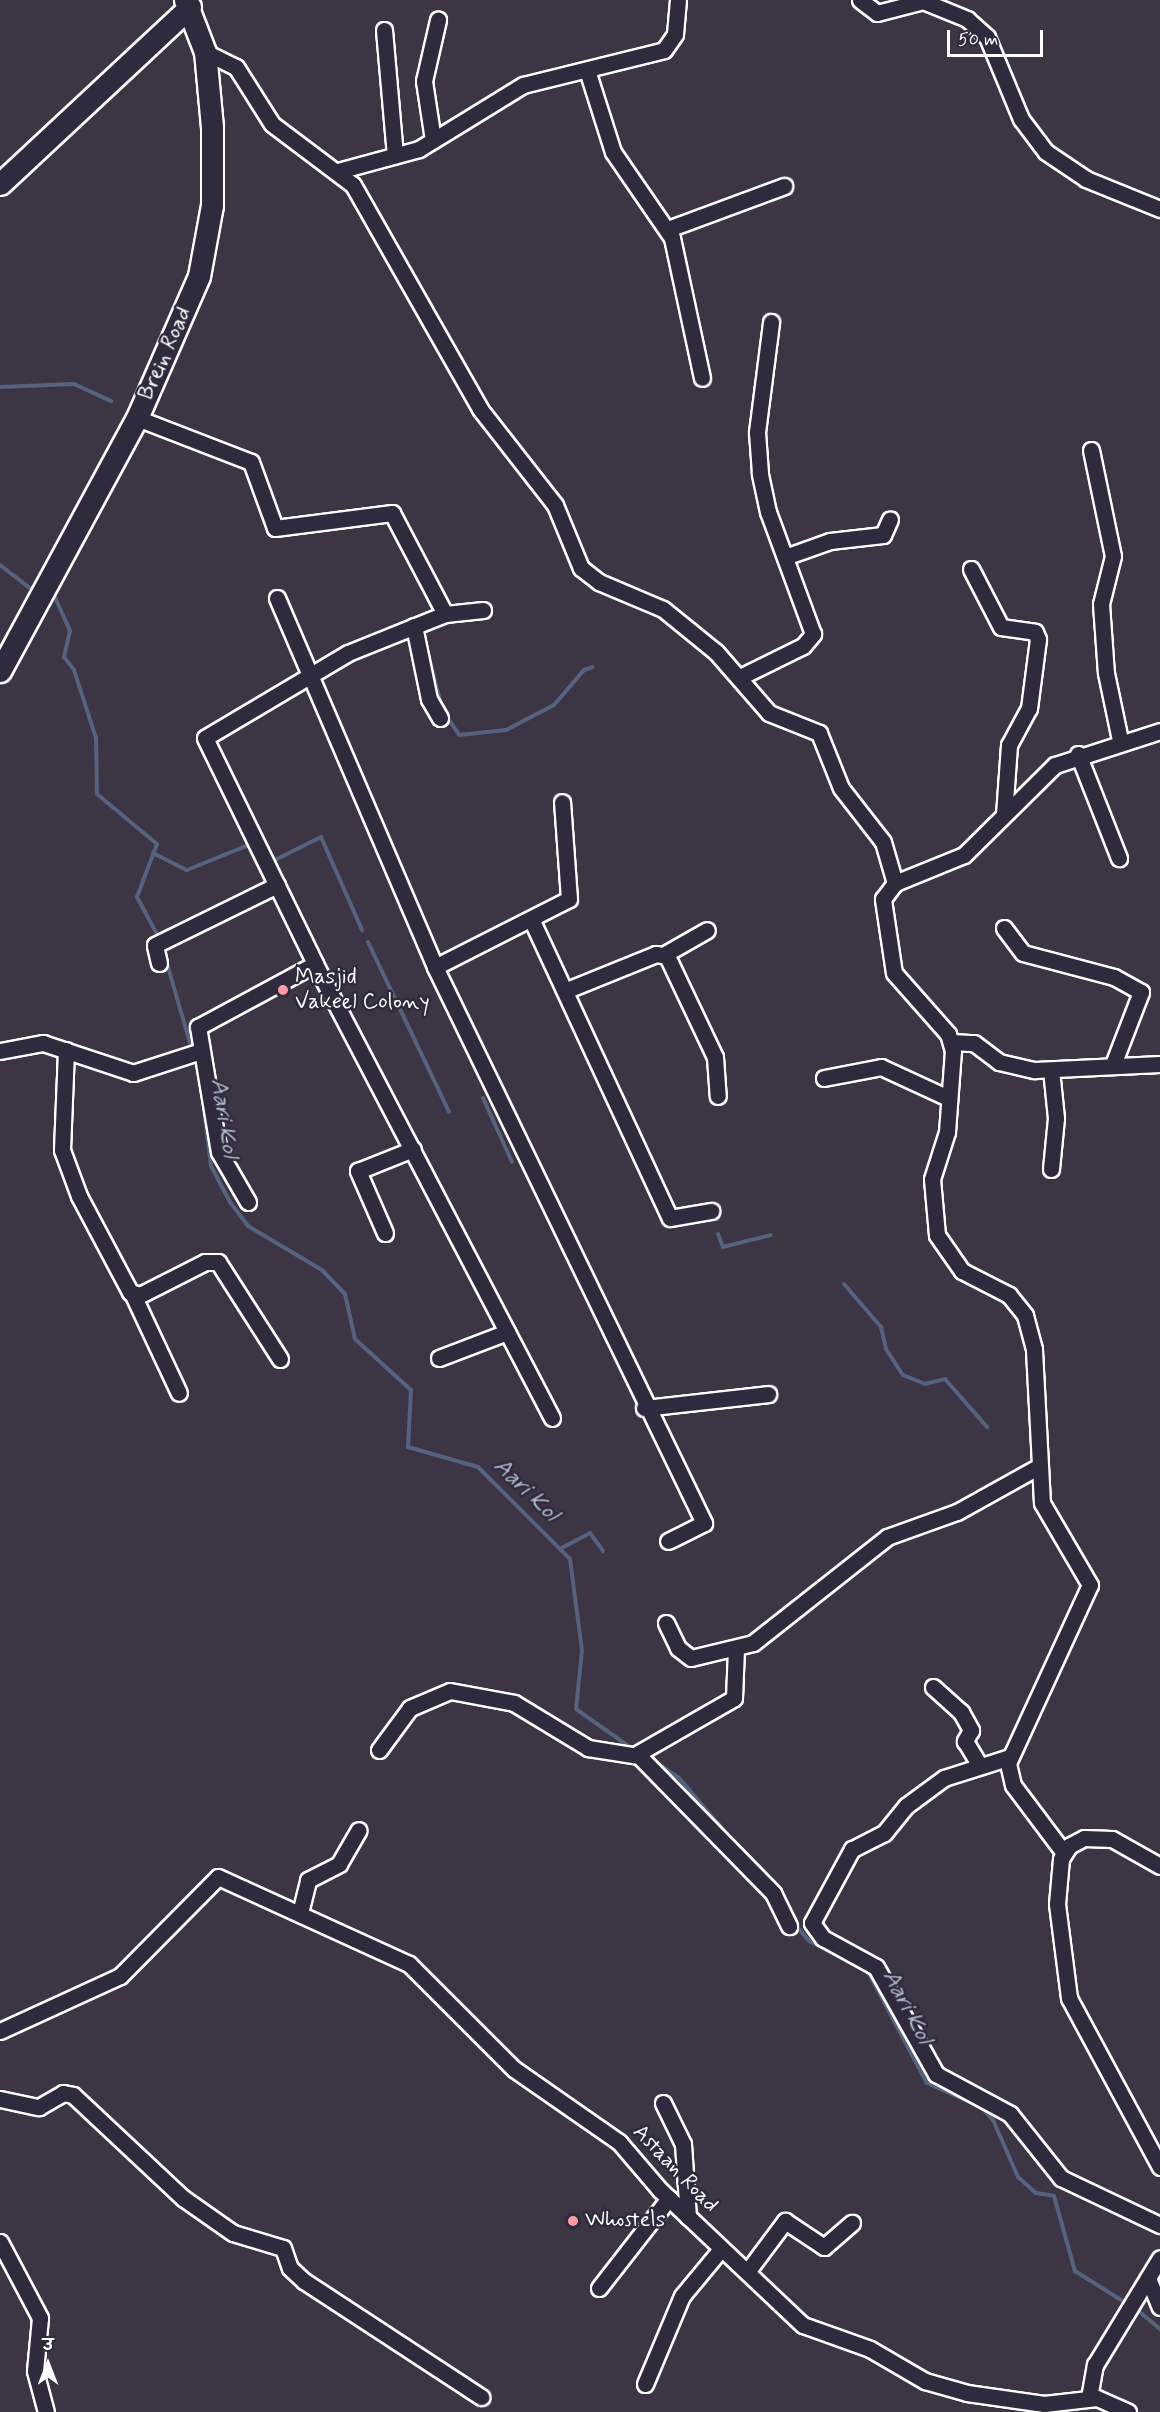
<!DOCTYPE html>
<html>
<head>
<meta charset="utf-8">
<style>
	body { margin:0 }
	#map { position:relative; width:1160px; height:2412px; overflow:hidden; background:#3d3444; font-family:Mynerve,"Playpen Sans Deva",sans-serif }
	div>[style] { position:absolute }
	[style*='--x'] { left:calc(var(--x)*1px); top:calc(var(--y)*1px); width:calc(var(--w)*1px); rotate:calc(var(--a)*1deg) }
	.stream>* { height:4px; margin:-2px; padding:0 2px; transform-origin:2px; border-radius:2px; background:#55637e }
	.roads { filter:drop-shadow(2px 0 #fff) drop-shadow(-2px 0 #fff) drop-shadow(0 2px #fff) drop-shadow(0 -2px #fff) }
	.street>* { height:15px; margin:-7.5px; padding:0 7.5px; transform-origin:7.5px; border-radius:7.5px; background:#2f2a3d }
	.secondary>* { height:21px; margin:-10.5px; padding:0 10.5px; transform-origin:10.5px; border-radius:10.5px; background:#2f2a3d }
	.dots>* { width:16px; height:16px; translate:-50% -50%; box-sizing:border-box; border:3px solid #2f2a3d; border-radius:50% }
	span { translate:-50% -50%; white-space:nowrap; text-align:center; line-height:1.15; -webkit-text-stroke:5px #2f2a3d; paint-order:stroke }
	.street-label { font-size:22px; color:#fff }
	.poi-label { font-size:22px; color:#fff }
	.left { translate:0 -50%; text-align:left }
	.water-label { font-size:24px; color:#b2b9c5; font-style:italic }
	.north { position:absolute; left:18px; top:2334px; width:60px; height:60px; -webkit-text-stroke:4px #2f2a3d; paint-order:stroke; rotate:0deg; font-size:16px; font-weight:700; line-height:24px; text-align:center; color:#fff }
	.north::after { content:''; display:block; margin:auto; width:21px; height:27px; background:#fff; clip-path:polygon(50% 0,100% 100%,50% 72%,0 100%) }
	.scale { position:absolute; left:947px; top:30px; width:96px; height:27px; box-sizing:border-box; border:3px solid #fff; border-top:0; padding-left:8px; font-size:18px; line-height:21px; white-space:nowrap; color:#fff; -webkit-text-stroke:4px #2f2a3d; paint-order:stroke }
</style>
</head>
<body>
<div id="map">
	<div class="stream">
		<i style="--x:0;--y:387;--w:74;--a:-2.3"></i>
		<i style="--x:74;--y:384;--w:41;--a:24.7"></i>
		<i style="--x:0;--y:565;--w:44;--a:37.6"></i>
		<i style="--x:54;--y:595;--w:39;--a:66"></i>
		<i style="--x:70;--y:631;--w:27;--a:103"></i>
		<i style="--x:64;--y:657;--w:16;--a:52"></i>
		<i style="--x:74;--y:670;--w:71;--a:72.1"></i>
		<i style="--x:96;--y:738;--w:56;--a:89"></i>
		<i style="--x:97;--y:794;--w:78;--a:39.8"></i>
		<i style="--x:157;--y:844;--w:57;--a:110.7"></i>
		<i style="--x:137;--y:897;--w:47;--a:61.8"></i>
		<i style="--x:425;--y:642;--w:68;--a:75.6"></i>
		<i style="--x:445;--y:714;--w:25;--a:56"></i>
		<i style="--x:459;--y:735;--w:47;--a:-6.1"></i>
		<i style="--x:506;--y:730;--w:54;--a:-27.5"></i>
		<i style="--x:554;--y:705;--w:46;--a:-49.4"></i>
		<i style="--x:584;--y:670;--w:9;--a:-18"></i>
		<i style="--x:153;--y:853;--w:38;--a:27"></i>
		<i style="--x:187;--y:870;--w:69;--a:-22.1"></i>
		<i style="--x:271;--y:862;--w:56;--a:-26.6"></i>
		<i style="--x:321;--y:837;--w:102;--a:66.2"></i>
		<i style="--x:368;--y:942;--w:188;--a:64.5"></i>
		<i style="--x:163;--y:950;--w:104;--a:73.8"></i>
		<i style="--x:202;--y:1092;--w:75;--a:83.1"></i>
		<i style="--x:211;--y:1166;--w:41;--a:62.2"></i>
		<i style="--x:230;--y:1202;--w:30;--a:53"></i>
		<i style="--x:248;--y:1226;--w:86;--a:30.7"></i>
		<i style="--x:322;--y:1270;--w:33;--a:46"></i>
		<i style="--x:345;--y:1294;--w:46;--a:77.5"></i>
		<i style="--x:355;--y:1339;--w:76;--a:42.3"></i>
		<i style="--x:411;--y:1390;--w:57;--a:93"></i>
		<i style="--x:408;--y:1447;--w:73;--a:15.9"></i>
		<i style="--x:478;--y:1467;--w:130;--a:45"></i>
		<i style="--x:570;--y:1559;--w:92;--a:82.5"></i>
		<i style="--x:582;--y:1650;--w:59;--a:95.8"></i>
		<i style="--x:576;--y:1709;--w:67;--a:35.3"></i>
		<i style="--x:483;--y:1098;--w:70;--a:65.6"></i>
		<i style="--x:718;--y:1234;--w:14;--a:69"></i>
		<i style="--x:723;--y:1247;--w:49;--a:-14"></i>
		<i style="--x:844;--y:1284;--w:57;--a:49.3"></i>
		<i style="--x:881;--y:1327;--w:23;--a:77"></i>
		<i style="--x:886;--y:1349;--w:31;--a:57"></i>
		<i style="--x:903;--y:1375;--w:24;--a:22"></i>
		<i style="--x:925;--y:1384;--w:21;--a:-14"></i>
		<i style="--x:945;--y:1379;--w:64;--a:48.8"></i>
		<i style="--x:560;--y:1549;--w:34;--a:-28"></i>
		<i style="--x:590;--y:1533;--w:22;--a:54"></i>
		<i style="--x:646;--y:1755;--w:40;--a:34.9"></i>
		<i style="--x:679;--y:1778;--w:101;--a:49.4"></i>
		<i style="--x:763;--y:1873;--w:16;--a:47"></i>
		<i style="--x:794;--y:1923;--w:23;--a:50"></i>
		<i style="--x:809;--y:1941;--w:52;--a:26.1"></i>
		<i style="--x:866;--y:1968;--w:130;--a:62.1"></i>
		<i style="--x:927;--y:2083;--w:59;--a:24"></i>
		<i style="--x:981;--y:2107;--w:18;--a:47"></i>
		<i style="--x:993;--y:2120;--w:62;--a:66.3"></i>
		<i style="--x:1018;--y:2177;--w:24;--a:42"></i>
		<i style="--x:1036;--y:2193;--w:18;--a:9"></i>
		<i style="--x:1054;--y:2196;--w:78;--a:74.4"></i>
		<i style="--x:1075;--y:2271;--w:64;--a:32.2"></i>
		<i style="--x:1135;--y:2308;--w:33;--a:40"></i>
	</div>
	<div class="roads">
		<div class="street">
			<i style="--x:860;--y:0;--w:21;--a:37"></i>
			<i style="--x:877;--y:13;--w:48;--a:-14.6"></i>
			<i style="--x:923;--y:1;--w:48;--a:22.2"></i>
			<i style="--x:967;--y:19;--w:27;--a:42"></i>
			<i style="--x:987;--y:37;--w:89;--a:67.5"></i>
			<i style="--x:1021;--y:119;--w:41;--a:52.9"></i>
			<i style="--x:1046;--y:152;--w:48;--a:34"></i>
			<i style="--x:1086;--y:179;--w:80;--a:22.1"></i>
			<i style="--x:384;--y:30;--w:126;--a:85"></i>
			<i style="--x:205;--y:52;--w:34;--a:26"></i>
			<i style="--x:236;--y:67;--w:67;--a:57.7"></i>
			<i style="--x:272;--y:124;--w:101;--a:37"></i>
			<i style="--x:353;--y:185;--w:257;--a:60.4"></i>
			<i style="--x:480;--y:409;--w:122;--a:52"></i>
			<i style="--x:555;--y:505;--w:68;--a:67.6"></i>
			<i style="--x:581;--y:568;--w:23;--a:38"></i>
			<i style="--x:599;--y:582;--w:69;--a:22.9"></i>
			<i style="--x:663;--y:609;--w:68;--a:39.1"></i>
			<i style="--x:716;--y:652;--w:81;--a:49"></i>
			<i style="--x:769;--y:713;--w:54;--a:21.8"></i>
			<i style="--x:819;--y:733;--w:59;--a:68.2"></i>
			<i style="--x:841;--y:788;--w:68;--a:52.1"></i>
			<i style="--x:883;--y:842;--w:43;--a:73.7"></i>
			<i style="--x:587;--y:70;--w:86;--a:72.4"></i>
			<i style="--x:613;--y:152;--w:104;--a:55.5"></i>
			<i style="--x:672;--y:238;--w:143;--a:77.9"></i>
			<i style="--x:433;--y:140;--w:60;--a:-98.7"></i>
			<i style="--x:424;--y:81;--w:63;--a:-77.1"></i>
			<i style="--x:338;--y:171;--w:84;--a:-15.2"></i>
			<i style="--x:419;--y:149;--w:122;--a:-31.6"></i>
			<i style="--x:523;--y:85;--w:145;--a:-13.9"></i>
			<i style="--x:664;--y:50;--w:19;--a:-55"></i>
			<i style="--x:675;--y:34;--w:34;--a:-85"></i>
			<i style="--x:668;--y:229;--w:124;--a:-20.3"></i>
			<i style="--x:137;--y:418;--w:122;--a:21.1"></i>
			<i style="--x:251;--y:462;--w:70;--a:70"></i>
			<i style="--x:275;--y:528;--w:118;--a:-7.3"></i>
			<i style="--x:392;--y:513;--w:114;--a:62.3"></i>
			<i style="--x:1091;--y:450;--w:108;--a:78.3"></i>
			<i style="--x:1113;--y:556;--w:49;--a:104"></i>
			<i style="--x:1101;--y:604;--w:69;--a:85.9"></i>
			<i style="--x:1106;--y:673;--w:68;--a:78.2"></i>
			<i style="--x:785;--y:557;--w:48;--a:-19.6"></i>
			<i style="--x:830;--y:541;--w:53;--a:-6.5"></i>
			<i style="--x:883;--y:535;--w:17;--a:-66"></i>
			<i style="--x:971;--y:569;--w:65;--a:62.7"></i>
			<i style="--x:1001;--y:627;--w:34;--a:8"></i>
			<i style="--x:1035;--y:632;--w:8;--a:67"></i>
			<i style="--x:1038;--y:639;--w:70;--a:97.4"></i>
			<i style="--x:1029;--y:708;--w:42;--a:118.4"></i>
			<i style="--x:1009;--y:745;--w:69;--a:94.1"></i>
			<i style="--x:277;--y:598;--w:401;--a:66.8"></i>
			<i style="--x:435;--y:967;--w:618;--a:64.18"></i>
			<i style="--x:704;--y:1523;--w:40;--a:153.4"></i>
			<i style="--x:483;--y:610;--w:38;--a:174"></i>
			<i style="--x:445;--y:614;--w:105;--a:158.1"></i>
			<i style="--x:348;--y:653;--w:166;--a:149.3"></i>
			<i style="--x:205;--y:738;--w:251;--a:64"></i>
			<i style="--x:315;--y:964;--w:512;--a:62.43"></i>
			<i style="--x:414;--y:626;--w:75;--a:78.4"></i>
			<i style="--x:429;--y:699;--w:22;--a:60"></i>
			<i style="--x:740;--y:677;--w:70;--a:-26.2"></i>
			<i style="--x:803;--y:646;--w:16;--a:-50"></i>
			<i style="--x:813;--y:634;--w:130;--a:-110.2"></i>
			<i style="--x:768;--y:512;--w:40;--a:-102"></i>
			<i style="--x:760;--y:473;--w:41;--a:-94.2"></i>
			<i style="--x:757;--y:432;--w:111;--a:-82.7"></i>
			<i style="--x:1078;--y:754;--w:112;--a:68.5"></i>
			<i style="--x:532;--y:921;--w:327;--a:65.1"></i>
			<i style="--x:670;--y:1218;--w:42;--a:-9.7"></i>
			<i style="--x:1004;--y:928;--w:31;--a:53"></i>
			<i style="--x:1023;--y:953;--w:94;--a:14.8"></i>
			<i style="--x:1114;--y:977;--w:31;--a:29"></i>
			<i style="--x:1141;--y:992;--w:75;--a:111.1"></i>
			<i style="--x:665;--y:954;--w:48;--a:-29.7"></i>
			<i style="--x:159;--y:963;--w:18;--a:-103"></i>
			<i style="--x:155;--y:945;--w:136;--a:-26.2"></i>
			<i style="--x:435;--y:967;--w:150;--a:-26.9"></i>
			<i style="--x:569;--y:899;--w:97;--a:-94.1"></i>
			<i style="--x:567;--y:990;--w:96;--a:-22"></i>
			<i style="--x:656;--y:954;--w:11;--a:10"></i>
			<i style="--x:667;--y:956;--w:112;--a:64.6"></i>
			<i style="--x:715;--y:1057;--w:39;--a:86"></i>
			<i style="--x:952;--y:1042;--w:22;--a:3"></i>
			<i style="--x:974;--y:1043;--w:31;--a:37"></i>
			<i style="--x:999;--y:1062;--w:37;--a:13"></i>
			<i style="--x:1035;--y:1070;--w:125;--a:-2.7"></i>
			<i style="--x:66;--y:1050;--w:100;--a:92.3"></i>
			<i style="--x:62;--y:1150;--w:49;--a:69.7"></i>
			<i style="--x:79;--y:1196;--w:109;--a:62"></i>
			<i style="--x:130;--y:1292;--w:10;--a:17"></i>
			<i style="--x:140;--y:1295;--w:73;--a:-26.9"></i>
			<i style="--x:205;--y:1262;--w:13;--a:0"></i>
			<i style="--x:218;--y:1262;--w:115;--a:57.4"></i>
			<i style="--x:0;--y:1051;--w:44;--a:-10.5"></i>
			<i style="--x:43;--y:1043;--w:95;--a:18.4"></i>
			<i style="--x:133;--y:1073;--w:71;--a:-17.9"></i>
			<i style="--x:824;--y:1078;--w:58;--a:-10.9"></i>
			<i style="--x:881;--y:1067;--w:74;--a:24.8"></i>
			<i style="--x:1051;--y:1169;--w:51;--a:-84.4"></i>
			<i style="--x:1056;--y:1118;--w:48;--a:-95.9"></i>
			<i style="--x:248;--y:1202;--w:58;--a:-120.1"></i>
			<i style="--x:219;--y:1152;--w:127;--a:-99.5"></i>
			<i style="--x:198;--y:1027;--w:133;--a:-28.3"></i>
			<i style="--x:385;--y:1233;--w:68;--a:-113.5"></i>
			<i style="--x:358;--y:1171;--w:59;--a:-21.8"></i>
			<i style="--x:133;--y:1295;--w:108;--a:64.9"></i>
			<i style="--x:439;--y:1358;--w:73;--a:-20.9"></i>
			<i style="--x:644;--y:1408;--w:125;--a:-6.4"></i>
			<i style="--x:666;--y:1623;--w:28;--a:64"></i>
			<i style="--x:678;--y:1648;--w:16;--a:38"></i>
			<i style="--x:691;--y:1658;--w:64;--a:-13.6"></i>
			<i style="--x:753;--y:1643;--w:171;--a:-38.3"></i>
			<i style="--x:887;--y:1537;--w:74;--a:-19.7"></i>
			<i style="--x:957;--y:1512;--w:93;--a:-29.1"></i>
			<i style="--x:933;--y:1687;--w:38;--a:42"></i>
			<i style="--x:961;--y:1712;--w:21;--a:61"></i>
			<i style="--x:971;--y:1730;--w:13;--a:119"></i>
			<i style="--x:965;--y:1741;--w:27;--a:59"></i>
			<i style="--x:379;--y:1750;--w:52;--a:-53.6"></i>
			<i style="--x:410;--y:1708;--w:43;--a:-23"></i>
			<i style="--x:450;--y:1691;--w:65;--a:10.6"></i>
			<i style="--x:514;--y:1703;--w:87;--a:31.3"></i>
			<i style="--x:588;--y:1748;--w:52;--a:8.9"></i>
			<i style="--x:639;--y:1756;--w:192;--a:45.6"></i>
			<i style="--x:773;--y:1893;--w:37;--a:64"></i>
			<i style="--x:635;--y:1755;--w:114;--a:-29.9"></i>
			<i style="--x:734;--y:1698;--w:49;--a:-87.7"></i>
			<i style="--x:1010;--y:1757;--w:69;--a:162.3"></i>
			<i style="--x:944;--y:1778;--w:47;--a:143.6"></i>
			<i style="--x:906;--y:1806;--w:35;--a:129"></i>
			<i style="--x:884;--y:1833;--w:36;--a:153"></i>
			<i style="--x:852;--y:1849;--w:84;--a:118.4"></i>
			<i style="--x:812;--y:1923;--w:19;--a:54"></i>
			<i style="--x:823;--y:1938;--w:60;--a:28.7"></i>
			<i style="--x:876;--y:1967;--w:123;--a:60.7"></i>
			<i style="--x:936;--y:2074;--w:84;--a:28.4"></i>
			<i style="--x:1010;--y:2114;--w:82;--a:51.4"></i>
			<i style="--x:1061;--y:2178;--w:110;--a:25.4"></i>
			<i style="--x:1064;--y:1853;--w:85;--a:-126.9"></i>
			<i style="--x:1013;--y:1785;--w:23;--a:-103"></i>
			<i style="--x:1008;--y:1763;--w:196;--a:-65.3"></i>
			<i style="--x:1090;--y:1585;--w:95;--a:-120.3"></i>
			<i style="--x:1042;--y:1503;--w:154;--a:-93"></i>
			<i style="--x:1034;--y:1349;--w:35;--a:-105"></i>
			<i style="--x:1025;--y:1315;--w:26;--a:-129"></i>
			<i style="--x:1009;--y:1295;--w:53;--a:-152.9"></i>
			<i style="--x:962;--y:1271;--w:44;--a:-124.8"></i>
			<i style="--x:937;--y:1235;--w:56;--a:-95.1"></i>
			<i style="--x:932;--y:1179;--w:49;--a:-72.3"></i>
			<i style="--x:947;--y:1132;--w:81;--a:-85.8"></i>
			<i style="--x:953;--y:1051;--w:18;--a:-106"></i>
			<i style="--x:948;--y:1034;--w:81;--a:-131.5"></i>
			<i style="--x:894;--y:973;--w:75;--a:-98.5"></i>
			<i style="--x:883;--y:899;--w:20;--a:-53"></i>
			<i style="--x:895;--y:883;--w:74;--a:-22.1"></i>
			<i style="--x:964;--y:855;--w:128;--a:-44.7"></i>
			<i style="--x:1055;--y:765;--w:110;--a:-17.9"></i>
			<i style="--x:1160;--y:1866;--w:55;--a:-150.6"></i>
			<i style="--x:1112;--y:1839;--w:28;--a:-178"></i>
			<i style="--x:1084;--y:1838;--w:17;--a:152"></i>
			<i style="--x:1069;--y:1846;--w:15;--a:122"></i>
			<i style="--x:1061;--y:1859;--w:45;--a:95.1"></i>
			<i style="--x:1057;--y:1904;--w:95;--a:82.7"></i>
			<i style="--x:1069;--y:1998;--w:192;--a:61.7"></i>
			<i style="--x:300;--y:1913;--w:34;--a:-76"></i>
			<i style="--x:308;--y:1880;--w:35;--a:-27"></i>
			<i style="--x:339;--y:1864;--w:39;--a:-60"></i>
			<i style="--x:0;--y:2031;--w:132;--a:-24.6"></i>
			<i style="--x:120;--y:1976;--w:139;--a:-45.3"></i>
			<i style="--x:218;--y:1877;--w:210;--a:24.5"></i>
			<i style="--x:409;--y:1964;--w:148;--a:45"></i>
			<i style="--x:514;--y:2069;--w:128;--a:34.8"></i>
			<i style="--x:619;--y:2142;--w:63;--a:49.5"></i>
			<i style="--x:660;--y:2190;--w:197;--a:43.4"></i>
			<i style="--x:803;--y:2325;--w:71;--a:19.7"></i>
			<i style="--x:870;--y:2349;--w:64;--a:30.2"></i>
			<i style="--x:925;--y:2381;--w:44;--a:15.9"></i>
			<i style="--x:967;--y:2393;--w:78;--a:8.1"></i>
			<i style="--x:1044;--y:2404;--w:53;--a:-6.5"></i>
			<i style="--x:1097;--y:2398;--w:34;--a:24"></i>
			<i style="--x:0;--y:2099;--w:40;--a:12"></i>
			<i style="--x:39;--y:2107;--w:28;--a:-30"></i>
			<i style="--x:63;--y:2093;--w:10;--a:11"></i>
			<i style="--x:73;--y:2095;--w:151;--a:43.1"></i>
			<i style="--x:183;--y:2198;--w:61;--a:35"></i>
			<i style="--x:233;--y:2233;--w:52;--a:16.7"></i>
			<i style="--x:283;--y:2248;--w:21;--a:71"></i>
			<i style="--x:290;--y:2268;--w:19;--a:43"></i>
			<i style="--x:304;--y:2281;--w:212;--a:33.2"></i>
			<i style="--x:663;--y:2103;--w:46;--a:64"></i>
			<i style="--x:683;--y:2144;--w:73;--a:86.1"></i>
			<i style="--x:0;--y:2242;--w:86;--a:62.2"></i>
			<i style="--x:40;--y:2318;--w:53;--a:95.4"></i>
			<i style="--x:35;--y:2371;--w:42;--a:75"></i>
			<i style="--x:747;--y:2272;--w:64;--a:-53.3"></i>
			<i style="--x:785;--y:2221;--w:47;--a:33.7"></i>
			<i style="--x:824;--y:2247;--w:37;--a:-41"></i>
			<i style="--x:1148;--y:2278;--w:31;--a:68"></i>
			<i style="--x:599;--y:2288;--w:114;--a:-52.1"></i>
			<i style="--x:645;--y:2384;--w:95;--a:-67.2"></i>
			<i style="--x:682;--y:2296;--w:61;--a:-50.3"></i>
			<i style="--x:1089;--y:2398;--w:34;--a:-80"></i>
			<i style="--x:1095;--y:2365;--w:125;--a:-58.7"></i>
		</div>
		<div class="secondary">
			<i style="--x:0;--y:184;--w:260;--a:-43"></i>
			<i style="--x:0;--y:671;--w:288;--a:-61.6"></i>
			<i style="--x:137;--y:418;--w:155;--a:-66.4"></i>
			<i style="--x:199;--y:276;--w:72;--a:-79.6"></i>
			<i style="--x:212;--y:205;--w:78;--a:-90"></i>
			<i style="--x:212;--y:127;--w:75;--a:-95.3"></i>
			<i style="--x:205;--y:52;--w:56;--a:-111"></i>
		</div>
	</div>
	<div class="dots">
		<i style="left:283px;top:990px;background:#ff9aa2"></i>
		<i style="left:573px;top:2221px;background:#ff9aa2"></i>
	</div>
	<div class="street-label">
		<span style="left:166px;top:354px;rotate:-66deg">Brein Road</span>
		<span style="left:675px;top:2169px;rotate:46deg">Astaan Road</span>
	</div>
	<div class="poi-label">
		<span class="left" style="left:295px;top:990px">Masjid<br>Vakeel Colony</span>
		<span class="left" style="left:585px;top:2221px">Whostels</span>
	</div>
	<div class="water-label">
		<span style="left:224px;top:1118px;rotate:81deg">Aari Kol</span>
		<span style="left:526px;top:1490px;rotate:44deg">Aari Kol</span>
		<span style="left:907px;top:2007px;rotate:62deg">Aari Kol</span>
	</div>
	<div class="north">उ</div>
	<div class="scale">50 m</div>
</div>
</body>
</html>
